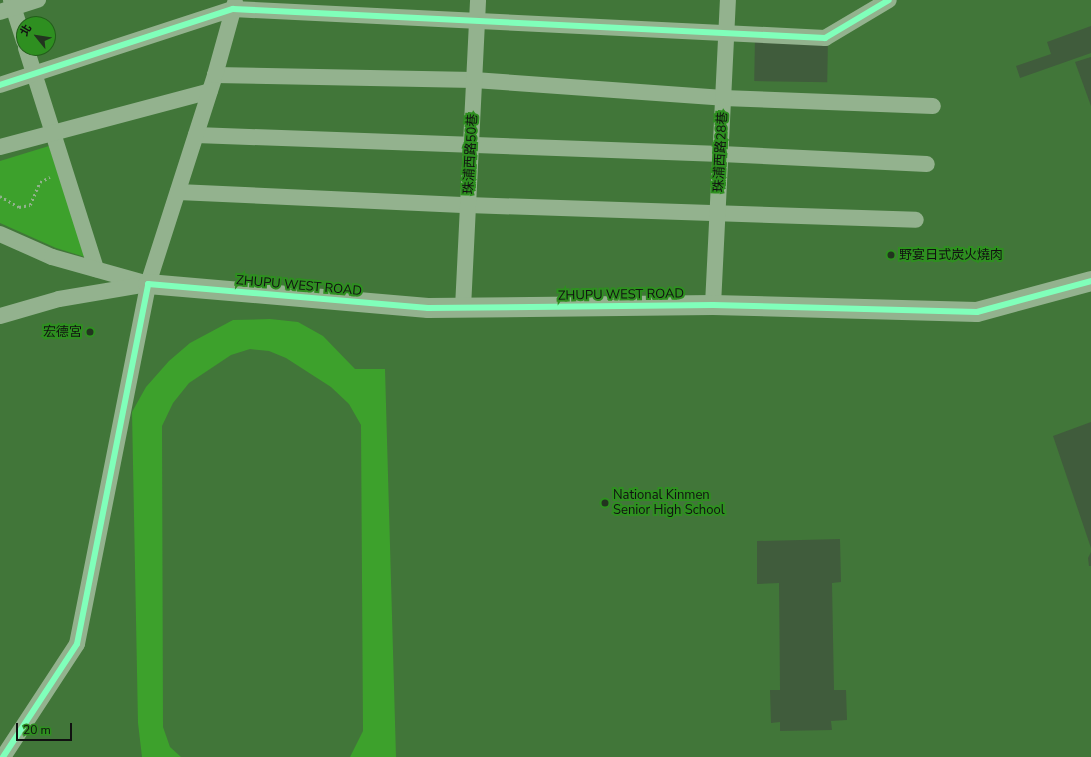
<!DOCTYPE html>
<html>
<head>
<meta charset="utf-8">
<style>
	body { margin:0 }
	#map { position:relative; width:1091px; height:757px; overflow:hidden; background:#417639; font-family:"Nunito Sans","Noto Sans TC",sans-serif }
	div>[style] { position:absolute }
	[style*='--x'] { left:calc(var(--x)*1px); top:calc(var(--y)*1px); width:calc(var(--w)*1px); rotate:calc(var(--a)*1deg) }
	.green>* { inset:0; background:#3da12c }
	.building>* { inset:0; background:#405c3c; transform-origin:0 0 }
	.path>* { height:2.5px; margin-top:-1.25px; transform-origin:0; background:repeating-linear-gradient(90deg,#93b28e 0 2px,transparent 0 5px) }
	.minor>* { height:16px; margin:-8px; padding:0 8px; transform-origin:8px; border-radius:8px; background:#93b28e }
	.tertiary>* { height:20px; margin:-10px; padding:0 10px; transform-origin:10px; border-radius:10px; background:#93b28e }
	.cycleway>* { height:6px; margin:-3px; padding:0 3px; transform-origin:3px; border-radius:3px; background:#80ffba }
	.dots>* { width:11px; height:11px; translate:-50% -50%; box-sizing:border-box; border:2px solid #2e8f20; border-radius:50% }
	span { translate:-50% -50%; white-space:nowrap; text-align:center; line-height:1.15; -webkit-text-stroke:4px #2e8f20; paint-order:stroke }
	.street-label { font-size:13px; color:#111 }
	.poi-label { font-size:13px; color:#111 }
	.left { translate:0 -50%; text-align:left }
	.right { translate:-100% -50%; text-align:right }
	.north { position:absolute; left:16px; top:16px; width:40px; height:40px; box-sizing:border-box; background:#2e8f20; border:1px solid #225d1a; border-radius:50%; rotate:300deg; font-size:11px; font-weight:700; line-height:16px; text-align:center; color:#111 }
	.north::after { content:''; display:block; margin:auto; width:14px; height:18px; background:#22341f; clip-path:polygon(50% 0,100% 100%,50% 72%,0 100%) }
	.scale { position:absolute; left:16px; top:723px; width:56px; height:18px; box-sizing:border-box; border:2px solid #111; border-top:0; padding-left:5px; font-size:12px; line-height:14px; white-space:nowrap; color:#111; -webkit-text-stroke:3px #2e8f20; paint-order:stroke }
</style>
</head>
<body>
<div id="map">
	<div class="green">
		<i style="clip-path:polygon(49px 146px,85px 257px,56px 248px,0 223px,0 161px)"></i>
		<i style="clip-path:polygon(270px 319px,298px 322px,323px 336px,355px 369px,385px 369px,396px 757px,350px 757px,363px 731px,361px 425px,349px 404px,331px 387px,286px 358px,269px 351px,250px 349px,231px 355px,189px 383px,173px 403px,162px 426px,163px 727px,170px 747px,181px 757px,142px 757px,138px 723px,132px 412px,146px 387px,169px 361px,190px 343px,233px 320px)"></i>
	</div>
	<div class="building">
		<i style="clip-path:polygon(1091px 26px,1091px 53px,1020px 78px,1016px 66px,1051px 54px,1047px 42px)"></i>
		<i style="left:755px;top:37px;width:73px;height:44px;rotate:1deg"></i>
		<i style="clip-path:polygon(1091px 57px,1091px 106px,1075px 62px)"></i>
		<i style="clip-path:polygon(1091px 422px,1091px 548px,1053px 436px)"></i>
		<i style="clip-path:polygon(840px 539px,841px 582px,832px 583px,834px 690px,846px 690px,847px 720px,831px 721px,832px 730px,780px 731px,780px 722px,771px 723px,770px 690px,780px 690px,779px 583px,757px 584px,757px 541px)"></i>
		<i style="clip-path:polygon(1091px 552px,1091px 566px,1089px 566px,1088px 558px)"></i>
	</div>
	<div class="path">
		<i style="--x:0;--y:196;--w:22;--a:30"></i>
		<i style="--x:19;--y:207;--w:11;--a:-10"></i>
		<i style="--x:30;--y:205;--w:25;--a:-67"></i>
		<i style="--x:40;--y:182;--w:11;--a:-27"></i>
	</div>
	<div class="minor">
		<i style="--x:11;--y:0;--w:43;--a:72.4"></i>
		<i style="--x:0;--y:12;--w:40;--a:-18"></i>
		<i style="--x:26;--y:48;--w:232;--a:72.4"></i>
		<i style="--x:215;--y:75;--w:259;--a:1.1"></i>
		<i style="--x:474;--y:80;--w:250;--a:4.1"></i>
		<i style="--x:723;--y:98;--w:210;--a:2.2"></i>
		<i style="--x:0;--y:85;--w:245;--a:-18.1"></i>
		<i style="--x:233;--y:9;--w:593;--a:2.8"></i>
		<i style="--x:825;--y:38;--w:74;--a:-30.7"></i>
		<i style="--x:196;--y:135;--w:525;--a:2.07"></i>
		<i style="--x:721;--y:154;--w:206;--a:2.8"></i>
		<i style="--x:0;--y:147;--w:217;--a:-14.9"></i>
		<i style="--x:178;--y:192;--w:290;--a:2.6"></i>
		<i style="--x:468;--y:205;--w:448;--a:1.9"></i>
		<i style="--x:0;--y:234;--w:57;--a:23.9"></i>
		<i style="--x:52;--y:257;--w:100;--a:15.7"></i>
		<i style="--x:713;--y:305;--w:305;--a:-87.2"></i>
		<i style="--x:463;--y:308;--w:308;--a:-87.2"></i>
		<i style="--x:0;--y:316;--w:61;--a:-16.1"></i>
		<i style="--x:59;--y:299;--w:85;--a:-9.5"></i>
		<i style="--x:3;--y:757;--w:135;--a:-56.8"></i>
		<i style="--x:77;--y:644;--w:367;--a:-78.8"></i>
		<i style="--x:148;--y:284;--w:219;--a:-72.2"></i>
		<i style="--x:215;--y:75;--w:75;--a:-74.5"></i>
	</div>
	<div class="tertiary">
		<i style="--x:148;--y:284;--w:281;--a:4.9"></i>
		<i style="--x:428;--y:308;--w:285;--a:-0.6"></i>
		<i style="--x:713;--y:305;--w:264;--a:1.5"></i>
		<i style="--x:977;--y:312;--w:118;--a:-15.2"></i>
	</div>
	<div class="cycleway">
		<i style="--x:0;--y:85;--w:245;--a:-18.1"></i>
		<i style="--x:233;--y:9;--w:593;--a:2.8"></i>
		<i style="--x:825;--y:38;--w:74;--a:-30.7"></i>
		<i style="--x:3;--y:757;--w:135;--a:-56.8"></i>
		<i style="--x:77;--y:644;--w:367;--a:-78.8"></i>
		<i style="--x:148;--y:284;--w:281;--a:4.9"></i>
		<i style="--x:428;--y:308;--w:285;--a:-0.6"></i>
		<i style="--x:713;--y:305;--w:264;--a:1.5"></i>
		<i style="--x:977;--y:312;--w:118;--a:-15.2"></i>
	</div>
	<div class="dots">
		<i style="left:891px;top:255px;background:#22341f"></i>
		<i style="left:90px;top:332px;background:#22341f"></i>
		<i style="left:605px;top:503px;background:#22341f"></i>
	</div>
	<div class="street-label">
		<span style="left:721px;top:152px;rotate:-87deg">珠浦西路28巷</span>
		<span style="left:471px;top:154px;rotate:-87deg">珠浦西路50巷</span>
		<span style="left:299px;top:286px;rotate:5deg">ZHUPU WEST ROAD</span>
		<span style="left:621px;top:295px;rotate:-1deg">ZHUPU WEST ROAD</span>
	</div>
	<div class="poi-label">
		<span class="left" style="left:899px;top:255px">野宴日式炭火燒肉</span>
		<span class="right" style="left:82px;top:332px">宏德宮</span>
		<span class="left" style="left:613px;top:503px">National Kinmen<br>Senior High School</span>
	</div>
	<div class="north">北</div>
	<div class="scale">20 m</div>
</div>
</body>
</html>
